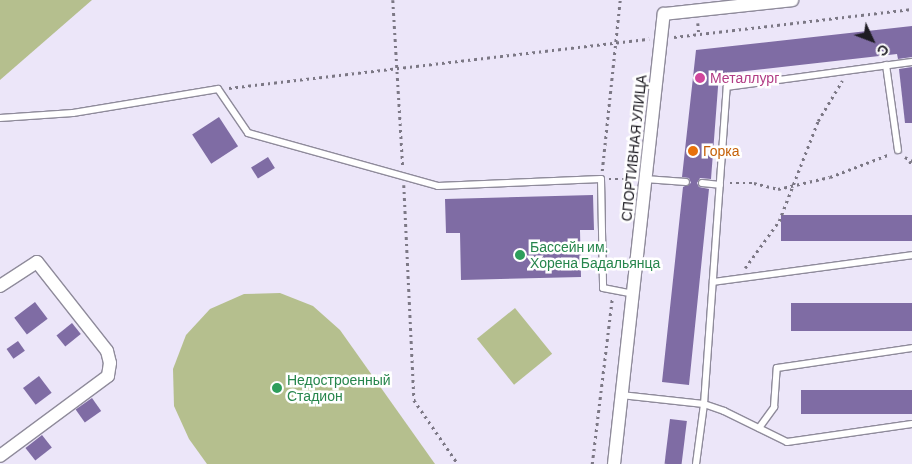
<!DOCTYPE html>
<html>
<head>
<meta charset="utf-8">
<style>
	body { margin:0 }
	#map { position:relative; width:912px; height:464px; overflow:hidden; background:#ece6f9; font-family:Barlow,sans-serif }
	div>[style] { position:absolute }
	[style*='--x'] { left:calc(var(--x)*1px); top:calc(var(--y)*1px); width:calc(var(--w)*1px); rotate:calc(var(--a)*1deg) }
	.green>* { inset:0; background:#b5bf8e; transform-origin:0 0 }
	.building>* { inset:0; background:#7f6ca4; transform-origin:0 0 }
	.path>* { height:2.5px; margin-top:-1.25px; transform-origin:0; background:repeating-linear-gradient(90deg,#7c7885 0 2.5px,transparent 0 6.5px) }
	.roads { filter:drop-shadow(1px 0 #8f8b9b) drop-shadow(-1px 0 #8f8b9b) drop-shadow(0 1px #8f8b9b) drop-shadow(0 -1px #8f8b9b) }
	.service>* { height:6px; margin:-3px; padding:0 3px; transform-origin:3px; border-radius:3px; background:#fff }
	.minor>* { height:12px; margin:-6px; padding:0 6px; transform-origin:6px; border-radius:6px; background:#fff }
	.dots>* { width:14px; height:14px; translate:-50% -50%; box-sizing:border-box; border:2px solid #fff; border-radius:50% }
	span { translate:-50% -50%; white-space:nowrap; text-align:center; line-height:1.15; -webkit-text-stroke:5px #fff; paint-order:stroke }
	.hotel-label { font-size:14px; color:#b23c85 }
	.left { translate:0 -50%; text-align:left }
	.street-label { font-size:14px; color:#1e1c23 }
	.food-label { font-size:14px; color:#c56008 }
	.leisure-label { font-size:14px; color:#27864d }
	.north { position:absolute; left:847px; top:15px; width:50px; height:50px; -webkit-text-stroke:4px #fff; paint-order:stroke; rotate:133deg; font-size:14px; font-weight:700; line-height:20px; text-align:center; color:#1e1c23 }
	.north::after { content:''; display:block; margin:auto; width:18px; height:22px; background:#1e1c23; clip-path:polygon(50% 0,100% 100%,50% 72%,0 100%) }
</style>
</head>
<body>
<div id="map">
	<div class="green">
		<i style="clip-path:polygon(0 0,92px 0,0 80px)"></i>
		<i style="clip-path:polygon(280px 293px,313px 306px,340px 330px,435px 464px,207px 464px,189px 439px,174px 406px,173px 369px,186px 335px,210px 309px,244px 294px)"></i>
		<i style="left:515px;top:308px;width:59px;height:49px;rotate:51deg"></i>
	</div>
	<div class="building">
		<i style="clip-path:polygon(912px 26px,912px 57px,898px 59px,897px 54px,719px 74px,711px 179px,700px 178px,697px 183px,699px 187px,709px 189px,689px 385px,662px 382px,683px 187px,691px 183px,689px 178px,682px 177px,696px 50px)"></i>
		<i style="clip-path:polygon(912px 67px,912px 123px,905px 123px,899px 69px)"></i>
		<i style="left:219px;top:117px;width:35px;height:32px;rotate:57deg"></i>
		<i style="left:268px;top:157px;width:13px;height:20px;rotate:58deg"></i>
		<i style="clip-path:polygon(593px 195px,594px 230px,580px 230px,581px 277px,461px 280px,460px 233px,446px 233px,445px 199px)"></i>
		<i style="left:912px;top:215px;width:26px;height:131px;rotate:90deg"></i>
		<i style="left:35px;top:302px;width:21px;height:26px;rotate:53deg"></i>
		<i style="left:912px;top:303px;width:28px;height:121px;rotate:90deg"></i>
		<i style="left:72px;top:323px;width:14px;height:20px;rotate:51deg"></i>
		<i style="left:18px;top:341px;width:12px;height:14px;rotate:55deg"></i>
		<i style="left:39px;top:376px;width:21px;height:20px;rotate:53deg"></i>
		<i style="left:912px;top:390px;width:24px;height:111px;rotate:90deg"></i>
		<i style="left:92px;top:398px;width:16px;height:20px;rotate:55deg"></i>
		<i style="left:670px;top:419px;width:17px;height:45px;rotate:7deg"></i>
		<i style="left:42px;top:435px;width:16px;height:21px;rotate:52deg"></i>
	</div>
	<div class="path">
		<i style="--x:393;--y:0;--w:167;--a:86.6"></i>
		<i style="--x:698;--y:23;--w:11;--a:85"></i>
		<i style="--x:674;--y:37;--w:240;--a:-6.7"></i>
		<i style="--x:229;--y:88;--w:423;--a:-6.7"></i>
		<i style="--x:905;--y:157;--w:8;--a:30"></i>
		<i style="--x:910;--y:161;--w:6;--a:72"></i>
		<i style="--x:602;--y:171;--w:172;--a:-84"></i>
		<i style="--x:609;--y:179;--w:25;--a:0"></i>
		<i style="--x:730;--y:183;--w:24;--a:0"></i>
		<i style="--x:754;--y:183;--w:25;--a:14"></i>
		<i style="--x:778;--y:189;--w:53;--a:-13"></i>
		<i style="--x:830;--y:177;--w:64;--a:-21"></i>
		<i style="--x:404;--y:185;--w:215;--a:87.3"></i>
		<i style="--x:414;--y:400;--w:78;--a:55.5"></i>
		<i style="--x:745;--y:268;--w:58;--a:-54.1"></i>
		<i style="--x:779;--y:221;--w:107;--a:-68.7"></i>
		<i style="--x:818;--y:121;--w:47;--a:-59"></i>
		<i style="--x:592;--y:464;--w:166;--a:-83.1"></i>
	</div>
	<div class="roads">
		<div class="service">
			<i style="--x:886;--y:65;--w:86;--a:82"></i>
			<i style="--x:0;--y:118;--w:73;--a:-3.9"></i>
			<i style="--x:73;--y:113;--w:147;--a:-9.4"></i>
			<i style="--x:218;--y:89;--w:53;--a:55.7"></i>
			<i style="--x:248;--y:133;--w:197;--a:15.6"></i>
			<i style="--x:438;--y:186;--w:163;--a:-2.5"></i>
			<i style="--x:601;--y:179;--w:109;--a:88.9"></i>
			<i style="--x:603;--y:288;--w:31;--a:11"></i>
			<i style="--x:645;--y:179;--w:41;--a:4.2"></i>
			<i style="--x:702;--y:183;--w:18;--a:6"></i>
			<i style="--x:713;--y:282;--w:201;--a:-7.7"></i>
			<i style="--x:621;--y:395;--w:83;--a:6.2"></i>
			<i style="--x:704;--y:404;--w:21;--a:19"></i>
			<i style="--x:724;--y:411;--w:70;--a:26.2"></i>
			<i style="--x:787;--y:442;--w:126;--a:-8.2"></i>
			<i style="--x:759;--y:428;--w:26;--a:-54"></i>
			<i style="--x:774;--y:407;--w:39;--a:-86"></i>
			<i style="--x:777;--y:368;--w:136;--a:-8.4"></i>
			<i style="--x:696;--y:464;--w:61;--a:-82.4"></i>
			<i style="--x:704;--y:404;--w:318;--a:-85.9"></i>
			<i style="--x:727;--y:87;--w:187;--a:-7.7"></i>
		</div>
		<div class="minor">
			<i style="--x:0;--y:286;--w:44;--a:-33"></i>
			<i style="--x:37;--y:262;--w:113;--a:51.8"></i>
			<i style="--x:107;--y:351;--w:12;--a:76"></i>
			<i style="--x:110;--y:363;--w:13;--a:99"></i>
			<i style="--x:108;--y:376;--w:134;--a:143.5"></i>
			<i style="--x:614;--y:464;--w:453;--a:-83.7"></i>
			<i style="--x:664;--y:14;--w:129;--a:-6.2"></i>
		</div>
	</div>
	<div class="dots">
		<i style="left:700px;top:78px;background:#d1479c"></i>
		<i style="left:693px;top:151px;background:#e8710a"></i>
		<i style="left:520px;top:255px;background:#2e9e5b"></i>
		<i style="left:277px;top:388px;background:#2e9e5b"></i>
	</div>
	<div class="hotel-label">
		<span class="left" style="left:710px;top:78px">Металлург</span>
	</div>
	<div class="street-label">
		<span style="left:634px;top:148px;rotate:-84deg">СПОРТИВНАЯ УЛИЦА</span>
	</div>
	<div class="food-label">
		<span class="left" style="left:703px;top:151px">Горка</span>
	</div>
	<div class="leisure-label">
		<span class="left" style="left:530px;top:255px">Бассейн им.<br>Хорена Бадальянца</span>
		<span class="left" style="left:287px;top:388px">Недостроенный<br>Стадион</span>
	</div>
	<div class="north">С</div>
</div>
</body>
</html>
